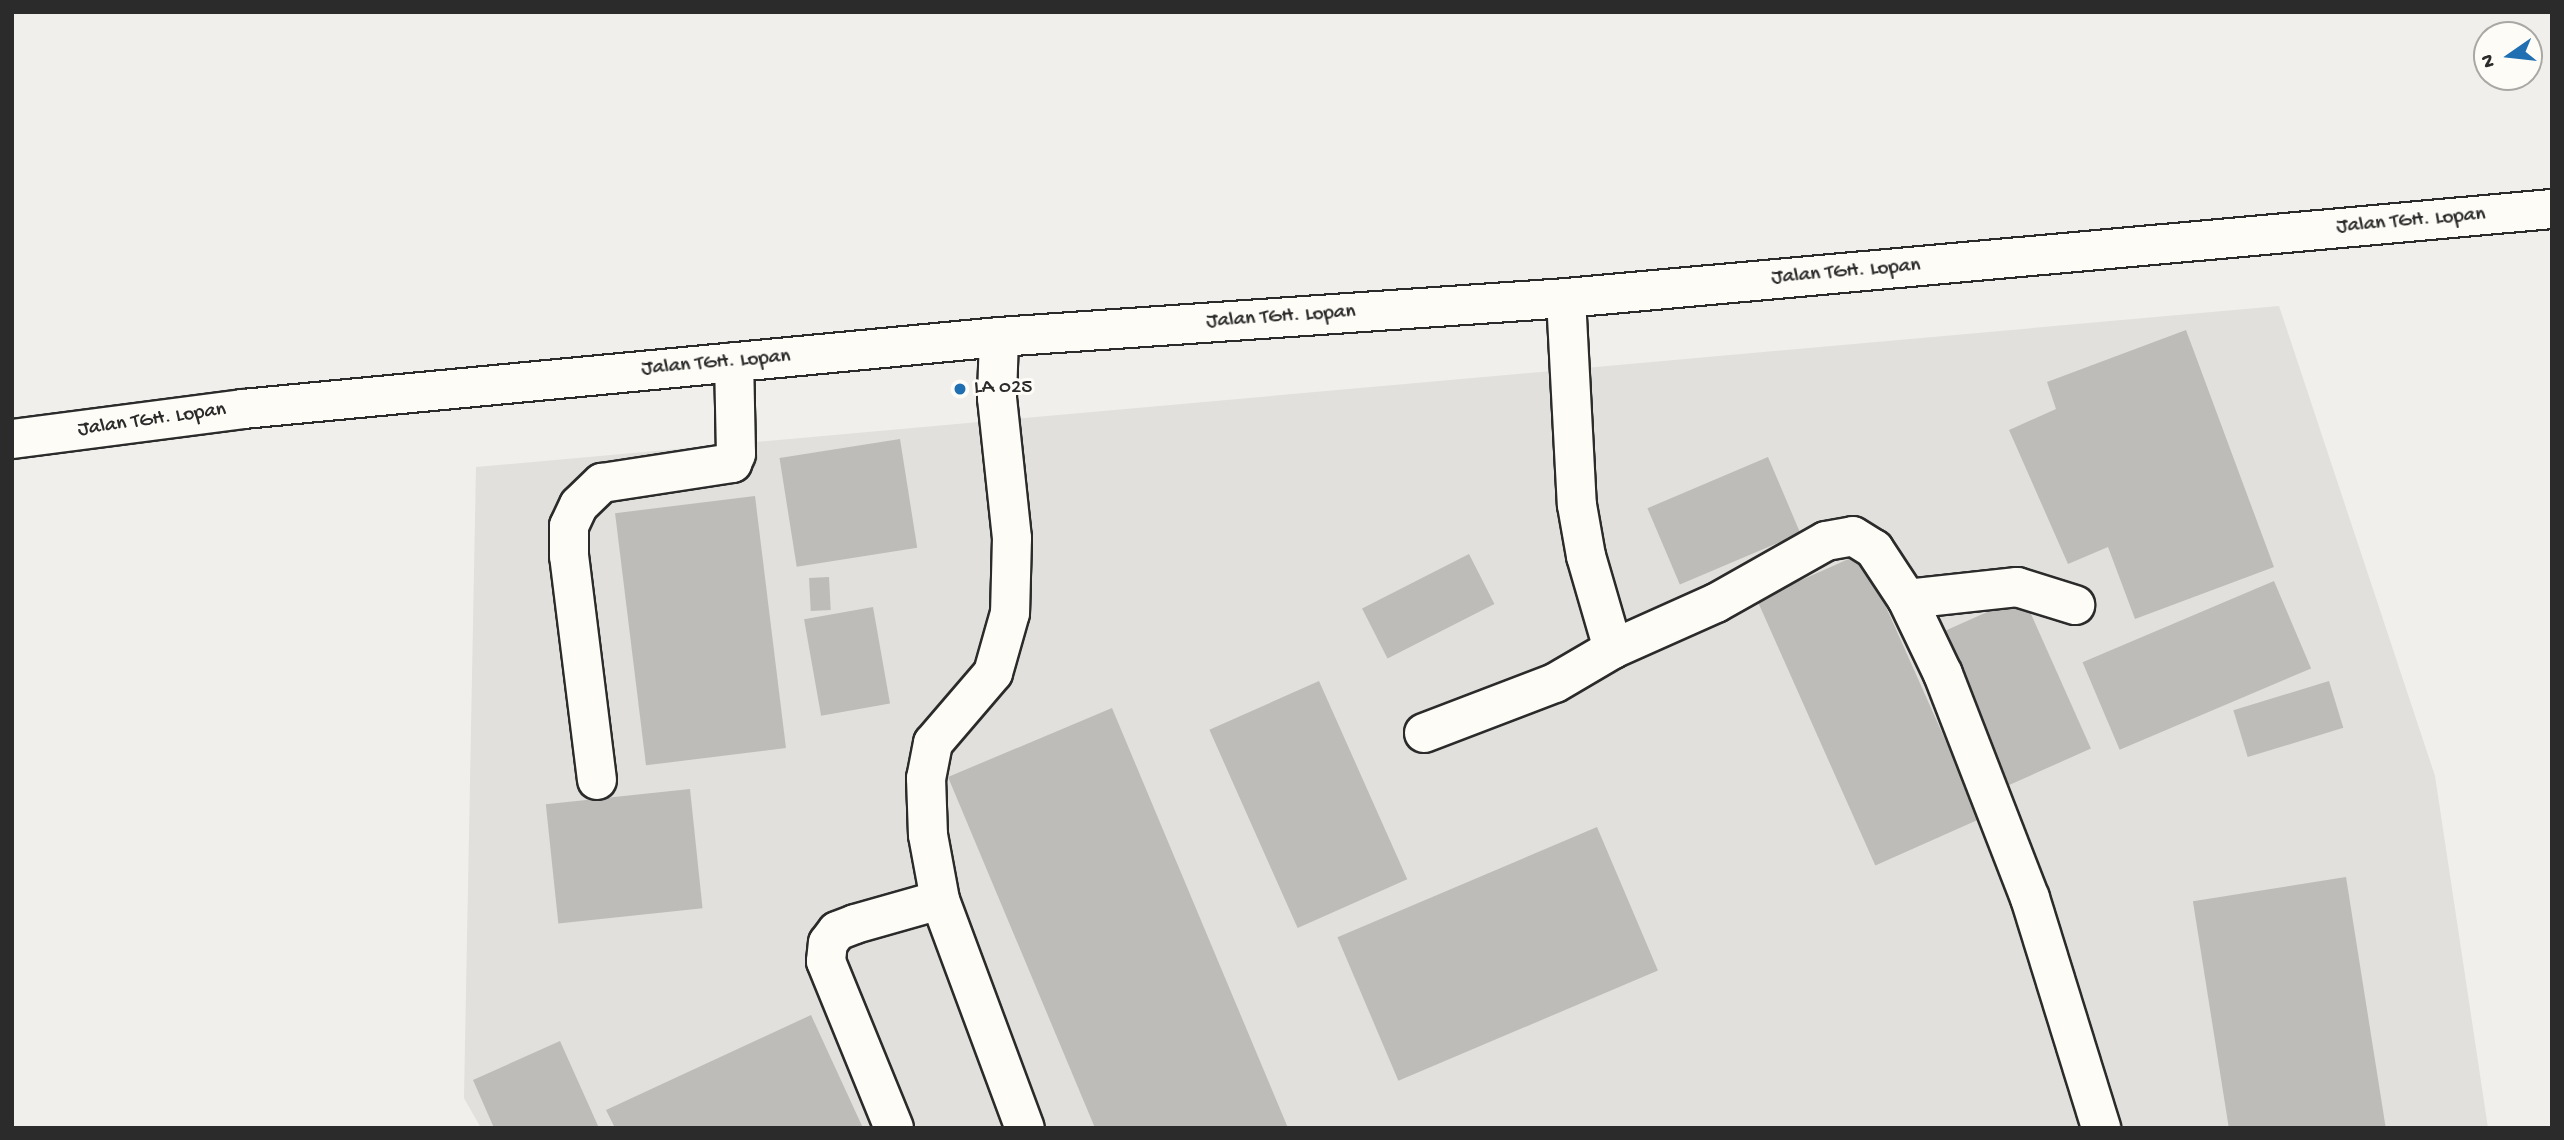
<!DOCTYPE html>
<html>
<head>
<meta charset="utf-8">
<style>
	body { margin:0 }
	#map { position:relative; width:2564px; height:1140px; overflow:hidden; background:#f0efeb; font-family:"Gochi Hand",sans-serif }
	div>[style] { position:absolute }
	[style*='--x'] { left:calc(var(--x)*1px); top:calc(var(--y)*1px); width:calc(var(--w)*1px); rotate:calc(var(--a)*1deg) }
	.built>* { inset:0; background:#e1e0dc }
	.building>* { inset:0; background:#bdbcb8; transform-origin:0 0 }
	.roads { filter:drop-shadow(2px 0 #2b2b2b) drop-shadow(-2px 0 #2b2b2b) drop-shadow(0 2px #2b2b2b) drop-shadow(0 -2px #2b2b2b) }
	.minor>* { height:38px; margin:-19px; padding:0 19px; transform-origin:19px; border-radius:19px; background:#fdfcf7 }
	.highway>* { height:38px; margin:-19px; padding:0 19px; transform-origin:19px; border-radius:19px; background:#fdfcf7 }
	.dots>* { width:19px; height:19px; translate:-50% -50%; box-sizing:border-box; border:4px solid #fdfcf7; border-radius:50% }
	span { translate:-50% -50%; white-space:nowrap; text-align:center; line-height:1.15; -webkit-text-stroke:6px #fdfcf7; paint-order:stroke }
	.street-label { font-size:21px; color:#2b2b2b }
	.poi-label { font-size:21px; color:#2b2b2b }
	.left { translate:0 -50%; text-align:left }
	.frame { position:absolute; inset:0; border:14px solid #2b2b2b; pointer-events:none }
	.north { position:absolute; left:2473px; top:21px; width:70px; height:70px; box-sizing:border-box; background:#fdfcf7; border:2px solid #a9a8a5; border-radius:50%; rotate:256deg; font-size:19px; font-weight:700; line-height:28px; text-align:center; color:#2b2b2b }
	.north::after { content:''; display:block; margin:auto; width:24px; height:32px; background:#1f6fb2; clip-path:polygon(50% 0,100% 100%,50% 72%,0 100%) }
</style>
</head>
<body>
<div id="map">
	<div class="built">
		<i style="clip-path:polygon(2279px 306px,2435px 776px,2488px 1128px,481px 1128px,464px 1098px,476px 467px)"></i>
	</div>
	<div class="building">
		<i style="clip-path:polygon(2186px 330px,2274px 567px,2135px 619px,2108px 547px,2068px 564px,2009px 430px,2056px 409px,2047px 382px)"></i>
		<i style="left:900px;top:439px;width:110px;height:122px;rotate:81deg"></i>
		<i style="left:1768px;top:457px;width:83px;height:131px;rotate:67deg"></i>
		<i style="left:755px;top:496px;width:254px;height:141px;rotate:83deg"></i>
		<i style="left:1862px;top:553px;width:291px;height:115px;rotate:66deg"></i>
		<i style="left:1469px;top:554px;width:56px;height:120px;rotate:63deg"></i>
		<i style="left:829px;top:577px;width:33px;height:20px;rotate:87deg"></i>
		<i style="left:2274px;top:581px;width:95px;height:208px;rotate:67deg"></i>
		<i style="left:2023px;top:596px;width:167px;height:95px;rotate:66deg"></i>
		<i style="left:873px;top:607px;width:98px;height:70px;rotate:80deg"></i>
		<i style="left:1319px;top:681px;width:217px;height:120px;rotate:66deg"></i>
		<i style="left:2329px;top:681px;width:49px;height:100px;rotate:73deg"></i>
		<i style="clip-path:polygon(1112px 708px,1288px 1128px,1095px 1128px,948px 777px)"></i>
		<i style="left:690px;top:789px;width:120px;height:145px;rotate:84deg"></i>
		<i style="left:1597px;top:827px;width:156px;height:282px;rotate:67deg"></i>
		<i style="left:2346px;top:877px;width:254px;height:155px;rotate:81deg"></i>
		<i style="clip-path:polygon(811px 1015px,863px 1128px,615px 1128px,606px 1110px)"></i>
		<i style="clip-path:polygon(560px 1041px,599px 1128px,494px 1128px,473px 1080px)"></i>
	</div>
	<div class="roads">
		<div class="minor">
			<i style="--x:1566;--y:298;--w:207;--a:87"></i>
			<i style="--x:1577;--y:505;--w:52;--a:80"></i>
			<i style="--x:1586;--y:556;--w:97;--a:73.8"></i>
			<i style="--x:1613;--y:649;--w:113;--a:-24.1"></i>
			<i style="--x:1716;--y:603;--w:126;--a:-29.4"></i>
			<i style="--x:1826;--y:541;--w:27;--a:-10"></i>
			<i style="--x:1853;--y:536;--w:25;--a:32"></i>
			<i style="--x:1874;--y:549;--w:60;--a:56.6"></i>
			<i style="--x:1907;--y:599;--w:83;--a:64.4"></i>
			<i style="--x:1943;--y:674;--w:240;--a:68.8"></i>
			<i style="--x:2030;--y:898;--w:241;--a:72.8"></i>
			<i style="--x:999;--y:337;--w:61;--a:91.9"></i>
			<i style="--x:997;--y:398;--w:141;--a:83.9"></i>
			<i style="--x:1012;--y:538;--w:75;--a:91.5"></i>
			<i style="--x:1010;--y:613;--w:62;--a:105.8"></i>
			<i style="--x:993;--y:673;--w:92;--a:130.6"></i>
			<i style="--x:933;--y:743;--w:36;--a:101"></i>
			<i style="--x:926;--y:778;--w:57;--a:88"></i>
			<i style="--x:928;--y:835;--w:66;--a:79.5"></i>
			<i style="--x:940;--y:900;--w:243;--a:69.6"></i>
			<i style="--x:1907;--y:599;--w:111;--a:-6.2"></i>
			<i style="--x:2017;--y:587;--w:61;--a:17.2"></i>
			<i style="--x:1424;--y:733;--w:140;--a:-20.9"></i>
			<i style="--x:1555;--y:683;--w:67;--a:-30.4"></i>
			<i style="--x:597;--y:780;--w:226;--a:-97.1"></i>
			<i style="--x:569;--y:556;--w:30;--a:-90"></i>
			<i style="--x:569;--y:526;--w:23;--a:-65"></i>
			<i style="--x:579;--y:505;--w:32;--a:-44"></i>
			<i style="--x:602;--y:483;--w:132;--a:-8.7"></i>
			<i style="--x:732;--y:463;--w:10;--a:-66"></i>
			<i style="--x:736;--y:454;--w:92;--a:-91.2"></i>
			<i style="--x:894;--y:1128;--w:180;--a:-112.2"></i>
			<i style="--x:826;--y:961;--w:18;--a:-84"></i>
			<i style="--x:828;--y:943;--w:15;--a:-53"></i>
			<i style="--x:837;--y:931;--w:19;--a:-21"></i>
			<i style="--x:855;--y:924;--w:88;--a:-15.8"></i>
		</div>
		<div class="highway">
			<i style="--x:12;--y:439;--w:233;--a:-7.4"></i>
			<i style="--x:243;--y:409;--w:759;--a:-5.44"></i>
			<i style="--x:999;--y:337;--w:568;--a:-3.93"></i>
			<i style="--x:1566;--y:298;--w:990;--a:-5.16"></i>
		</div>
	</div>
	<div class="dots">
		<i style="left:960px;top:389px;background:#1f6fb2"></i>
	</div>
	<div class="street-label">
		<span style="left:2411px;top:222px;rotate:-5deg">Jalan TGH. Lopan</span>
		<span style="left:1846px;top:273px;rotate:-5deg">Jalan TGH. Lopan</span>
		<span style="left:1281px;top:318px;rotate:-4deg">Jalan TGH. Lopan</span>
		<span style="left:716px;top:364px;rotate:-5deg">Jalan TGH. Lopan</span>
		<span style="left:152px;top:421px;rotate:-8deg">Jalan TGH. Lopan</span>
	</div>
	<div class="poi-label">
		<span class="left" style="left:974px;top:389px">LA 025</span>
	</div>
	<div class="frame"></div>
	<div class="north">N</div>
</div>
</body>
</html>
